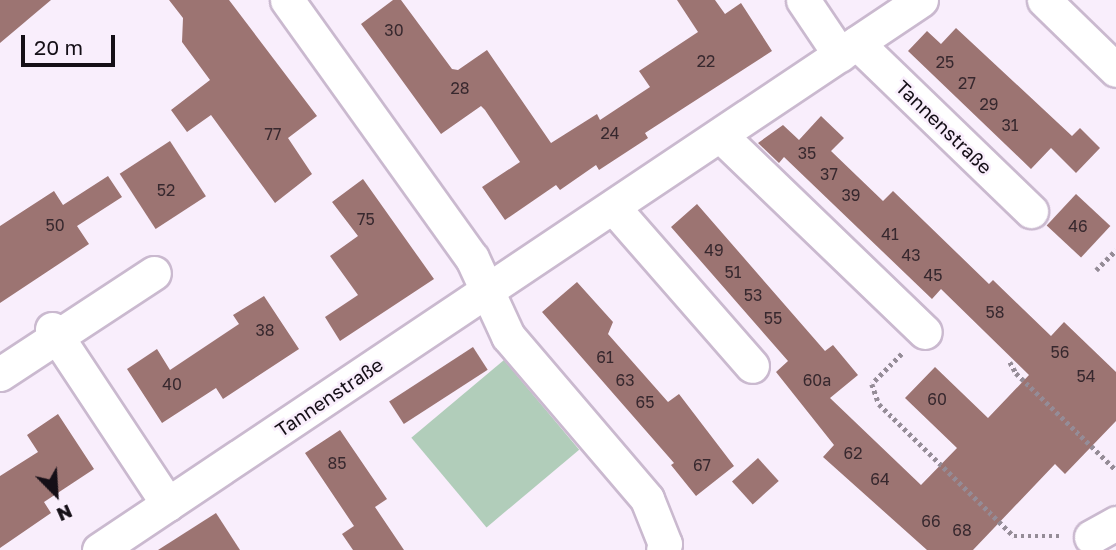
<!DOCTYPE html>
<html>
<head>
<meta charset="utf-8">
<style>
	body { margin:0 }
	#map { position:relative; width:1116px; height:550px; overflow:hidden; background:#f9eefc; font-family:"Golos Text",sans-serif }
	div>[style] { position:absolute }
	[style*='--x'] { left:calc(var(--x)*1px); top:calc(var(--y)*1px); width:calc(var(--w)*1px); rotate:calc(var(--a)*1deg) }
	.green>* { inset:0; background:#b1cdba; transform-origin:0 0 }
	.building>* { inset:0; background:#9c7472; transform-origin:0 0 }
	.path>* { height:4.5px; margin-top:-2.25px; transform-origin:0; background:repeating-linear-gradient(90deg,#958c97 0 3.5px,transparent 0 7px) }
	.roads { filter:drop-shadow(2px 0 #cab9cf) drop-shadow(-2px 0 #cab9cf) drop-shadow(0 2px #cab9cf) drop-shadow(0 -2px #cab9cf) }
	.minor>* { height:33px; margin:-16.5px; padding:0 16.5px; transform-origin:16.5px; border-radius:16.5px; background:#fff }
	span { translate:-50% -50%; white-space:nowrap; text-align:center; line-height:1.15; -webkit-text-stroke:5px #f9eefc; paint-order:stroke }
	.number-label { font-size:16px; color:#37282e }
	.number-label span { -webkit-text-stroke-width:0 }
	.street-label { font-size:19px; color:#150f17 }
	.north { position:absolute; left:21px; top:459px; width:70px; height:70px; -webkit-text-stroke:5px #f9eefc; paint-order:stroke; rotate:156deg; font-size:19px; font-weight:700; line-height:28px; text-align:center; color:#150f17 }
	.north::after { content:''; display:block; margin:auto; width:24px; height:32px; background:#150f17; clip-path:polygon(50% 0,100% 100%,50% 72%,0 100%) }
	.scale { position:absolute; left:21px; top:35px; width:94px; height:32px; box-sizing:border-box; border:4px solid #150f17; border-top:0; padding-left:9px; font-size:21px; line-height:24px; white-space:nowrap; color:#150f17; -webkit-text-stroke:5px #f9eefc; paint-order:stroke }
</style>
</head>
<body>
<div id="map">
	<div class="green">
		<i style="left:504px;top:360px;width:117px;height:121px;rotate:50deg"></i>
	</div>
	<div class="building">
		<i style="clip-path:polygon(0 0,51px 0,0 43px)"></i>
		<i style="clip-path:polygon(169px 0,229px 0,317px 116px,288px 138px,312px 174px,275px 203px,211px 115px,187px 132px,171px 110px,210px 80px,182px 42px,183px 18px)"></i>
		<i style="clip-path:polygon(393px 0,401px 0,452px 69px,458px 70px,487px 50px,551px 143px,597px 114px,600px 120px,650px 87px,639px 71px,698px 32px,677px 0,715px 0,725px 14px,741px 3px,772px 51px,645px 133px,648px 138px,599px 170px,596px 165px,560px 190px,556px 185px,505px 220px,482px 187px,520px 162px,485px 110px,481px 106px,441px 134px,361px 24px)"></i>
		<i style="clip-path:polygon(956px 28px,1072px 136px,1080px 128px,1100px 148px,1076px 173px,1051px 148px,1031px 169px,908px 51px,927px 31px,941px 44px)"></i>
		<i style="clip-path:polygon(821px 116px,844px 138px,831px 151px,883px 201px,893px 191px,989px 284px,993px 280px,1051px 336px,1064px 322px,1116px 372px,1116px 421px,1065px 474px,1055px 464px,973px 550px,927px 550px,823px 457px,834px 445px,776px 372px,788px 361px,671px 227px,697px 204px,825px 351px,833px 345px,858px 375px,830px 398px,921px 485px,957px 448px,905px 398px,935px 367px,988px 418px,1029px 375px,941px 289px,932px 299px,784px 157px,779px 163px,758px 143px,783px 125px,799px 140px)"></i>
		<i style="left:170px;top:141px;width:66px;height:60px;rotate:57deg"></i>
		<i style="clip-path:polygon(108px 176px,122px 197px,77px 226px,89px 244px,0 303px,0 226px,54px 191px,63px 205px)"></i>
		<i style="clip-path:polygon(363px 179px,434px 279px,340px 341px,325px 317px,358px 295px,330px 256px,358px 236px,332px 202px)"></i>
		<i style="left:1076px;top:194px;width:47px;height:43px;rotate:43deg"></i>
		<i style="clip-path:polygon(577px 282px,613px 322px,608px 334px,668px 402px,679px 394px,734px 466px,696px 496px,671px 465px,674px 463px,542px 312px)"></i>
		<i style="clip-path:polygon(264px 296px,299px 349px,223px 399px,216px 388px,162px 423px,127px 369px,157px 349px,170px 370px,239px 324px,233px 315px)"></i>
		<i style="left:473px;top:347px;width:27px;height:100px;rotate:57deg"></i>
		<i style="clip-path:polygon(58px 414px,94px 469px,44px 502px,51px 513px,0 548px,0 476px,38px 452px,27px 435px)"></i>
		<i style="clip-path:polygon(340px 430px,387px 499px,375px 507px,404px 550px,353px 550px,342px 534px,354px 526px,305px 453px)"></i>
		<i style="left:758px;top:458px;width:31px;height:35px;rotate:48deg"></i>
		<i style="clip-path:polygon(216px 513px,240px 550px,158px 550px)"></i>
	</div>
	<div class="path">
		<i style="--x:1096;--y:270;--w:28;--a:-45"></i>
		<i style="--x:902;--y:354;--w:42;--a:135"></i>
		<i style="--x:872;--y:384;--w:21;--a:71"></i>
		<i style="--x:879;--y:404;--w:189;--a:44.4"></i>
		<i style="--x:1014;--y:536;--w:47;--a:0"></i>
		<i style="--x:1010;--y:362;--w:13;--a:61"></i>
		<i style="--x:1016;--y:373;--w:139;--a:44.1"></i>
	</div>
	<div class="roads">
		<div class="minor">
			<i style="--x:287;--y:0;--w:317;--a:54.4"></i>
			<i style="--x:472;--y:258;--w:86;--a:65.2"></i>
			<i style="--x:508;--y:336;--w:214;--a:49.5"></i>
			<i style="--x:647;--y:499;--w:48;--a:68.2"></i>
			<i style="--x:665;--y:544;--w:6;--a:108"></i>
			<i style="--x:803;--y:0;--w:66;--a:56.1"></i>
			<i style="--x:1044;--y:0;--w:100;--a:44.2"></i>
			<i style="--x:857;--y:43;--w:242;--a:44"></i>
			<i style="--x:720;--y:135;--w:284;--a:43.9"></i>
			<i style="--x:613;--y:207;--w:211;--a:48.8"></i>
			<i style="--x:52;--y:329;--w:210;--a:56.5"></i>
			<i style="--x:0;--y:374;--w:184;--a:-33.3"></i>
			<i style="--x:1091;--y:537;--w:29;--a:-29"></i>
			<i style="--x:99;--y:550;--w:989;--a:-33.79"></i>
		</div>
	</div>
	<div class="number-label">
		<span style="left:394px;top:30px">30</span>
		<span style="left:706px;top:61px">22</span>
		<span style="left:945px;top:62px">25</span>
		<span style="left:967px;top:83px">27</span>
		<span style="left:460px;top:88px">28</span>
		<span style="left:989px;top:104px">29</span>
		<span style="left:1010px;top:125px">31</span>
		<span style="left:610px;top:133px">24</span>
		<span style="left:273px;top:134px">77</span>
		<span style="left:807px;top:153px">35</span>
		<span style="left:829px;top:174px">37</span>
		<span style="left:166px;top:190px">52</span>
		<span style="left:851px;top:195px">39</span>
		<span style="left:366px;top:219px">75</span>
		<span style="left:55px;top:225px">50</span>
		<span style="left:1078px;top:226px">46</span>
		<span style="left:890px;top:234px">41</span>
		<span style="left:714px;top:250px">49</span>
		<span style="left:911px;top:255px">43</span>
		<span style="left:733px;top:272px">51</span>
		<span style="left:933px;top:275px">45</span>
		<span style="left:753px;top:295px">53</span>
		<span style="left:995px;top:312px">58</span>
		<span style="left:773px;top:318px">55</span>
		<span style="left:265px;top:330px">38</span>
		<span style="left:1060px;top:352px">56</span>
		<span style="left:605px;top:357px">61</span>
		<span style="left:1086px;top:376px">54</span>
		<span style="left:625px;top:380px">63</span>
		<span style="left:817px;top:380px">60a</span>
		<span style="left:172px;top:384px">40</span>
		<span style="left:937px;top:399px">60</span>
		<span style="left:645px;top:402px">65</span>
		<span style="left:853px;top:453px">62</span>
		<span style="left:337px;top:463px">85</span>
		<span style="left:702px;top:465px">67</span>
		<span style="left:880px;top:479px">64</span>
		<span style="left:931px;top:521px">66</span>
		<span style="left:962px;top:530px">68</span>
	</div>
	<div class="street-label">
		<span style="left:944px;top:127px;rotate:44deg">Tannenstraße</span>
		<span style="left:329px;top:397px;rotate:-34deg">Tannenstraße</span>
	</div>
	<div class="north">N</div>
	<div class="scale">20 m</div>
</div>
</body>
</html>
